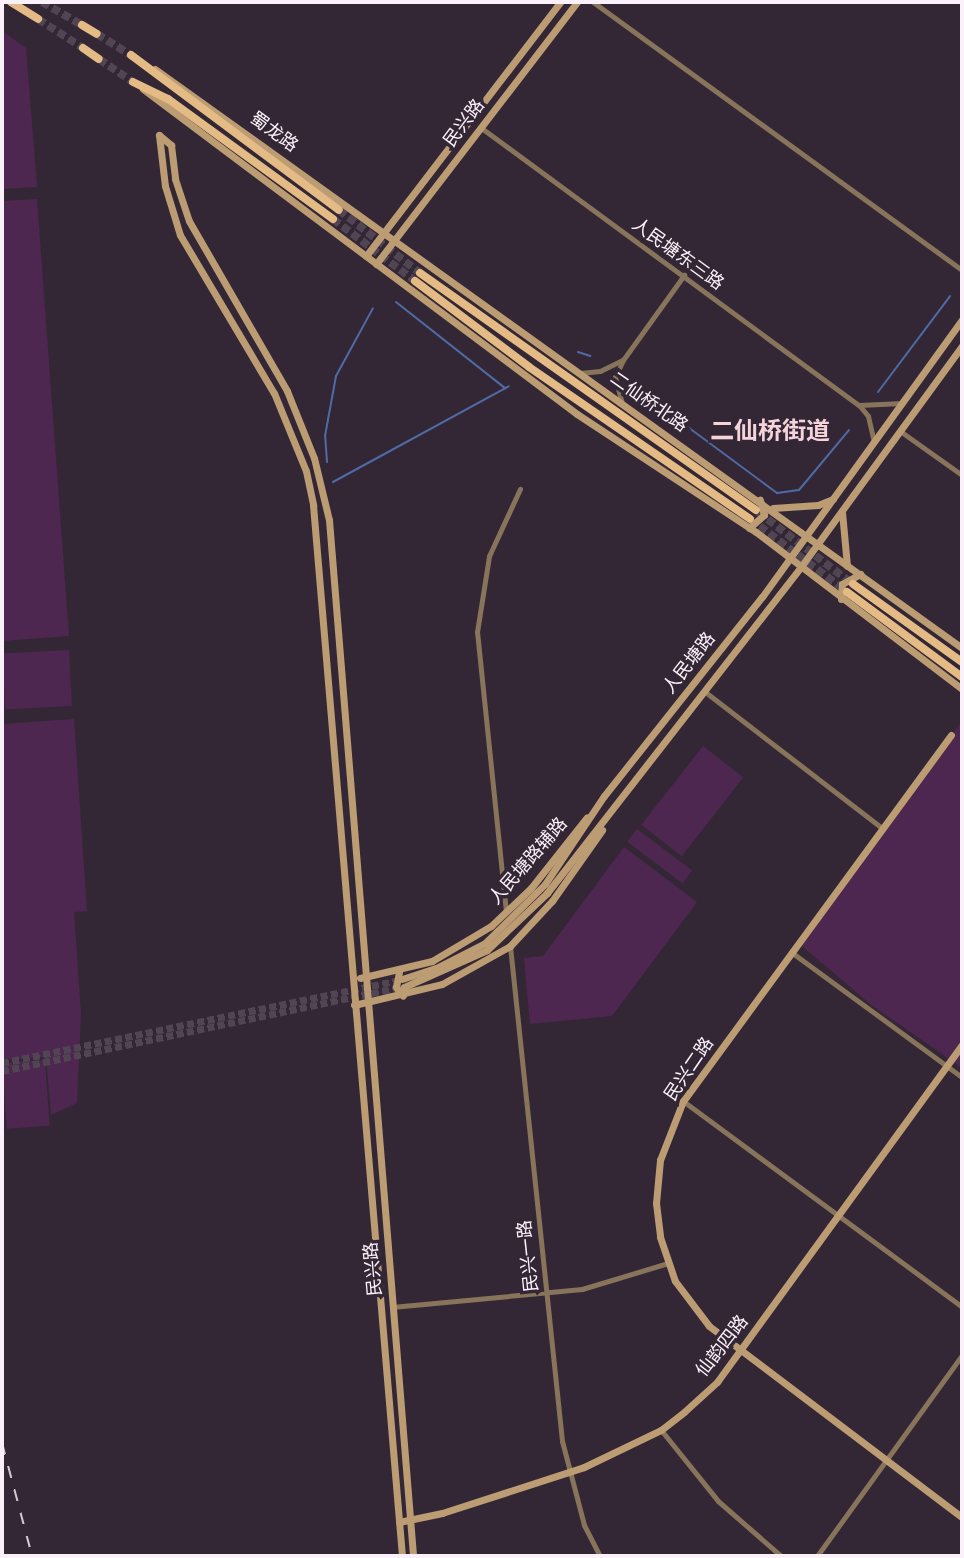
<!DOCTYPE html>
<html>
<head>
<meta charset="utf-8">
<style>
	body { margin:0 }
	#map { position:relative; width:964px; height:1558px; overflow:hidden; background:#342735; font-family:"DejaVu Sans","Noto Sans SC",sans-serif }
	div>[style] { position:absolute }
	[style*='--x'] { left:calc(var(--x)*1px); top:calc(var(--y)*1px); width:calc(var(--w)*1px); rotate:calc(var(--a)*1deg) }
	.green>* { inset:0; background:#4d2750; transform-origin:0 0 }
	.stream>* { height:2px; margin:-1px; padding:0 1px; transform-origin:1px; border-radius:1px; background:#4e6ba6 }
	.secondary-tunnel>* { height:7px; margin-top:-3.5px; transform-origin:0; background:repeating-linear-gradient(90deg,#524553 0 7px,transparent 0 10.5px) }
	.primary-tunnel>* { height:8px; margin-top:-4px; transform-origin:0; background:repeating-linear-gradient(90deg,#524553 0 8px,transparent 0 12px) }
	.street>* { height:5px; margin:-2.5px; padding:0 2.5px; transform-origin:2.5px; border-radius:2.5px; background:#88745a }
	.secondary>* { height:7px; margin:-3.5px; padding:0 3.5px; transform-origin:3.5px; border-radius:3.5px; background:#bc9c73 }
	.primary>* { height:8px; margin:-4px; padding:0 4px; transform-origin:4px; border-radius:4px; background:#e5bb85 }
	.rail>* { height:2px; margin-top:-1px; transform-origin:0; background:repeating-linear-gradient(90deg,#d4cad4 0 12px,transparent 0 24px) }
	span { translate:-50% -50%; white-space:nowrap; text-align:center; line-height:1.15; -webkit-text-stroke:7px #342735; paint-order:stroke }
	.street-label { font-size:18px; color:#faf1fa }
	.district-label { font-size:24px; color:#f5d3db; font-weight:700 }
	.frame { position:absolute; inset:0; border:4px solid #faf1fa; pointer-events:none }
</style>
</head>
<body>
<div id="map">
	<div class="green">
		<i style="clip-path:polygon(2px 31px,26px 48px,37px 187px,2px 189px)"></i>
		<i style="clip-path:polygon(37px 199px,69px 636px,2px 641px,2px 201px)"></i>
		<i style="left:69px;top:650px;width:56px;height:67px;rotate:87deg"></i>
		<i style="clip-path:polygon(74px 719px,87px 911px,74px 912px,81px 1013px,77px 1103px,51px 1115px,46px 1057px,2px 1060px,2px 724px)"></i>
		<i style="clip-path:polygon(962px 721px,962px 1068px,870px 1004px,802px 946px)"></i>
		<i style="left:703px;top:746px;width:51px;height:100px;rotate:38deg"></i>
		<i style="left:637px;top:829px;width:69px;height:16px;rotate:37deg"></i>
		<i style="clip-path:polygon(624px 847px,697px 902px,612px 1016px,530px 1024px,524px 958px,543px 956px)"></i>
		<i style="left:45px;top:1060px;width:66px;height:43px;rotate:86deg"></i>
	</div>
	<div class="stream">
		<i style="--x:396;--y:302;--w:139;--a:38.3"></i>
		<i style="--x:578;--y:352;--w:13;--a:18"></i>
		<i style="--x:627;--y:382;--w:187;--a:36.5"></i>
		<i style="--x:777;--y:493;--w:22;--a:-8"></i>
		<i style="--x:799;--y:490;--w:78;--a:-50.2"></i>
		<i style="--x:878;--y:392;--w:120;--a:-53.1"></i>
		<i style="--x:327;--y:462;--w:26;--a:-94"></i>
		<i style="--x:325;--y:436;--w:61;--a:-79.6"></i>
		<i style="--x:336;--y:376;--w:77;--a:-61.4"></i>
		<i style="--x:333;--y:482;--w:200;--a:-28.6"></i>
	</div>
	<div class="secondary-tunnel">
		<i style="--x:2;--y:1063;--w:408;--a:-11.8"></i>
		<i style="--x:2;--y:1071;--w:409;--a:-11.9"></i>
	</div>
	<div class="primary-tunnel">
		<i style="--x:42;--y:2;--w:46;--a:29.9"></i>
		<i style="--x:38;--y:19;--w:54;--a:32.8"></i>
		<i style="--x:97;--y:34;--w:40;--a:32"></i>
		<i style="--x:99;--y:59;--w:41;--a:34.1"></i>
		<i style="--x:339;--y:210;--w:103;--a:37.9"></i>
		<i style="--x:333;--y:219;--w:103;--a:37.1"></i>
		<i style="--x:758;--y:512;--w:119;--a:37.2"></i>
		<i style="--x:750;--y:519;--w:120;--a:36.9"></i>
	</div>
	<div class="street">
		<i style="--x:593;--y:2;--w:456;--a:36"></i>
		<i style="--x:480;--y:127;--w:470;--a:36.3"></i>
		<i style="--x:623;--y:360;--w:105;--a:-54.3"></i>
		<i style="--x:580;--y:373;--w:20;--a:-6"></i>
		<i style="--x:600;--y:371;--w:25;--a:-26"></i>
		<i style="--x:623;--y:360;--w:19;--a:115"></i>
		<i style="--x:615;--y:377;--w:27;--a:75"></i>
		<i style="--x:900;--y:431;--w:76;--a:35.4"></i>
		<i style="--x:874;--y:442;--w:27;--a:-103"></i>
		<i style="--x:868;--y:416;--w:14;--a:-129"></i>
		<i style="--x:859;--y:405;--w:43;--a:-2.7"></i>
		<i style="--x:704;--y:691;--w:225;--a:37.6"></i>
		<i style="--x:506;--y:912;--w:281;--a:-95.9"></i>
		<i style="--x:477;--y:632;--w:77;--a:-81"></i>
		<i style="--x:489;--y:556;--w:74;--a:-65.2"></i>
		<i style="--x:510;--y:946;--w:498;--a:84"></i>
		<i style="--x:562;--y:1441;--w:87;--a:75.3"></i>
		<i style="--x:584;--y:1525;--w:35;--a:63"></i>
		<i style="--x:791;--y:952;--w:212;--a:36.2"></i>
		<i style="--x:683;--y:1101;--w:347;--a:36.4"></i>
		<i style="--x:392;--y:1307;--w:191;--a:-5.4"></i>
		<i style="--x:582;--y:1289;--w:90;--a:-16.8"></i>
		<i style="--x:661;--y:1430;--w:91;--a:51.2"></i>
		<i style="--x:718;--y:1501;--w:84;--a:41.1"></i>
		<i style="--x:817;--y:1556;--w:248;--a:-54.2"></i>
	</div>
	<div class="secondary">
		<i style="--x:155;--y:69;--w:993;--a:35.66"></i>
		<i style="--x:143;--y:89;--w:542;--a:36.83"></i>
		<i style="--x:577;--y:414;--w:214;--a:33.4"></i>
		<i style="--x:756;--y:532;--w:259;--a:37.3"></i>
		<i style="--x:159;--y:135;--w:16;--a:40"></i>
		<i style="--x:171;--y:145;--w:34;--a:83"></i>
		<i style="--x:175;--y:179;--w:44;--a:71.6"></i>
		<i style="--x:189;--y:221;--w:196;--a:60"></i>
		<i style="--x:287;--y:391;--w:72;--a:68.1"></i>
		<i style="--x:314;--y:458;--w:64;--a:76.4"></i>
		<i style="--x:329;--y:520;--w:1039;--a:85.36"></i>
		<i style="--x:159;--y:135;--w:51;--a:83.3"></i>
		<i style="--x:165;--y:186;--w:51;--a:73"></i>
		<i style="--x:180;--y:235;--w:184;--a:59.3"></i>
		<i style="--x:274;--y:393;--w:84;--a:67.7"></i>
		<i style="--x:306;--y:471;--w:35;--a:78"></i>
		<i style="--x:313;--y:505;--w:1055;--a:85.16"></i>
		<i style="--x:366;--y:256;--w:320;--a:-52.6"></i>
		<i style="--x:376;--y:264;--w:330;--a:-52.5"></i>
		<i style="--x:773;--y:508;--w:45;--a:-3.8"></i>
		<i style="--x:818;--y:505;--w:16;--a:-22"></i>
		<i style="--x:842;--y:512;--w:54;--a:84.7"></i>
		<i style="--x:749;--y:528;--w:20;--a:-41"></i>
		<i style="--x:764;--y:515;--w:16;--a:-105"></i>
		<i style="--x:841;--y:599;--w:15;--a:-86"></i>
		<i style="--x:842;--y:584;--w:21;--a:-29"></i>
		<i style="--x:951;--y:735;--w:454;--a:126.2"></i>
		<i style="--x:683;--y:1101;--w:63;--a:111.3"></i>
		<i style="--x:660;--y:1160;--w:43;--a:95.3"></i>
		<i style="--x:656;--y:1203;--w:34;--a:83"></i>
		<i style="--x:660;--y:1237;--w:46;--a:71.2"></i>
		<i style="--x:675;--y:1281;--w:56;--a:52.9"></i>
		<i style="--x:709;--y:1326;--w:317;--a:37.1"></i>
		<i style="--x:399;--y:972;--w:15;--a:101"></i>
		<i style="--x:396;--y:987;--w:11;--a:52"></i>
		<i style="--x:360;--y:978;--w:74;--a:-13.3"></i>
		<i style="--x:432;--y:961;--w:69;--a:-30.7"></i>
		<i style="--x:491;--y:926;--w:55;--a:-43.5"></i>
		<i style="--x:531;--y:888;--w:90;--a:-51.7"></i>
		<i style="--x:402;--y:979;--w:36;--a:-18"></i>
		<i style="--x:436;--y:968;--w:55;--a:-27"></i>
		<i style="--x:485;--y:943;--w:84;--a:-44.5"></i>
		<i style="--x:545;--y:884;--w:106;--a:-56.2"></i>
		<i style="--x:604;--y:796;--w:254;--a:-51.6"></i>
		<i style="--x:762;--y:597;--w:342;--a:-54.2"></i>
		<i style="--x:404;--y:987;--w:91;--a:-24"></i>
		<i style="--x:487;--y:950;--w:83;--a:-43.5"></i>
		<i style="--x:547;--y:893;--w:412;--a:-52.1"></i>
		<i style="--x:800;--y:568;--w:275;--a:-53.9"></i>
		<i style="--x:354;--y:1005;--w:90;--a:-13.4"></i>
		<i style="--x:442;--y:984;--w:78;--a:-29.2"></i>
		<i style="--x:510;--y:946;--w:62;--a:-47"></i>
		<i style="--x:552;--y:901;--w:87;--a:-54.8"></i>
		<i style="--x:399;--y:1522;--w:44;--a:-11.8"></i>
		<i style="--x:442;--y:1513;--w:149;--a:-17.9"></i>
		<i style="--x:584;--y:1467;--w:85;--a:-25.7"></i>
		<i style="--x:661;--y:1430;--w:29;--a:-38"></i>
		<i style="--x:684;--y:1412;--w:45;--a:-42.3"></i>
		<i style="--x:717;--y:1382;--w:417;--a:-54"></i>
	</div>
	<div class="primary">
		<i style="--x:11;--y:2;--w:32;--a:32"></i>
		<i style="--x:82;--y:25;--w:17;--a:31"></i>
		<i style="--x:83;--y:48;--w:19;--a:35"></i>
		<i style="--x:131;--y:55;--w:259;--a:36.7"></i>
		<i style="--x:133;--y:82;--w:39;--a:26"></i>
		<i style="--x:168;--y:99;--w:204;--a:36"></i>
		<i style="--x:420;--y:273;--w:411;--a:35.2"></i>
		<i style="--x:415;--y:281;--w:143;--a:37"></i>
		<i style="--x:529;--y:367;--w:268;--a:34.5"></i>
		<i style="--x:853;--y:584;--w:134;--a:35.6"></i>
		<i style="--x:847;--y:592;--w:143;--a:36.5"></i>
	</div>
	<div class="rail">
		<i style="--x:2;--y:1443;--w:117;--a:75.1"></i>
	</div>
	<div class="street-label">
		<span style="left:464px;top:123px;rotate:-53deg">民兴路</span>
		<span style="left:274px;top:132px;rotate:36deg">蜀龙路</span>
		<span style="left:678px;top:254px;rotate:36deg">人民塘东三路</span>
		<span style="left:649px;top:402px;rotate:35deg">二仙桥北路</span>
		<span style="left:689px;top:663px;rotate:-52deg">人民塘路</span>
		<span style="left:528px;top:861px;rotate:-49deg">人民塘路辅路</span>
		<span style="left:689px;top:1069px;rotate:-56deg">民兴二路</span>
		<span style="left:528px;top:1256px;rotate:-96deg">民兴一路</span>
		<span style="left:373px;top:1269px;rotate:-95deg">民兴路</span>
		<span style="left:722px;top:1346px;rotate:-52deg">仙韵四路</span>
	</div>
	<div class="district-label">
		<span style="left:770px;top:432px">二仙桥街道</span>
	</div>
	<div class="frame"></div>
</div>
</body>
</html>
